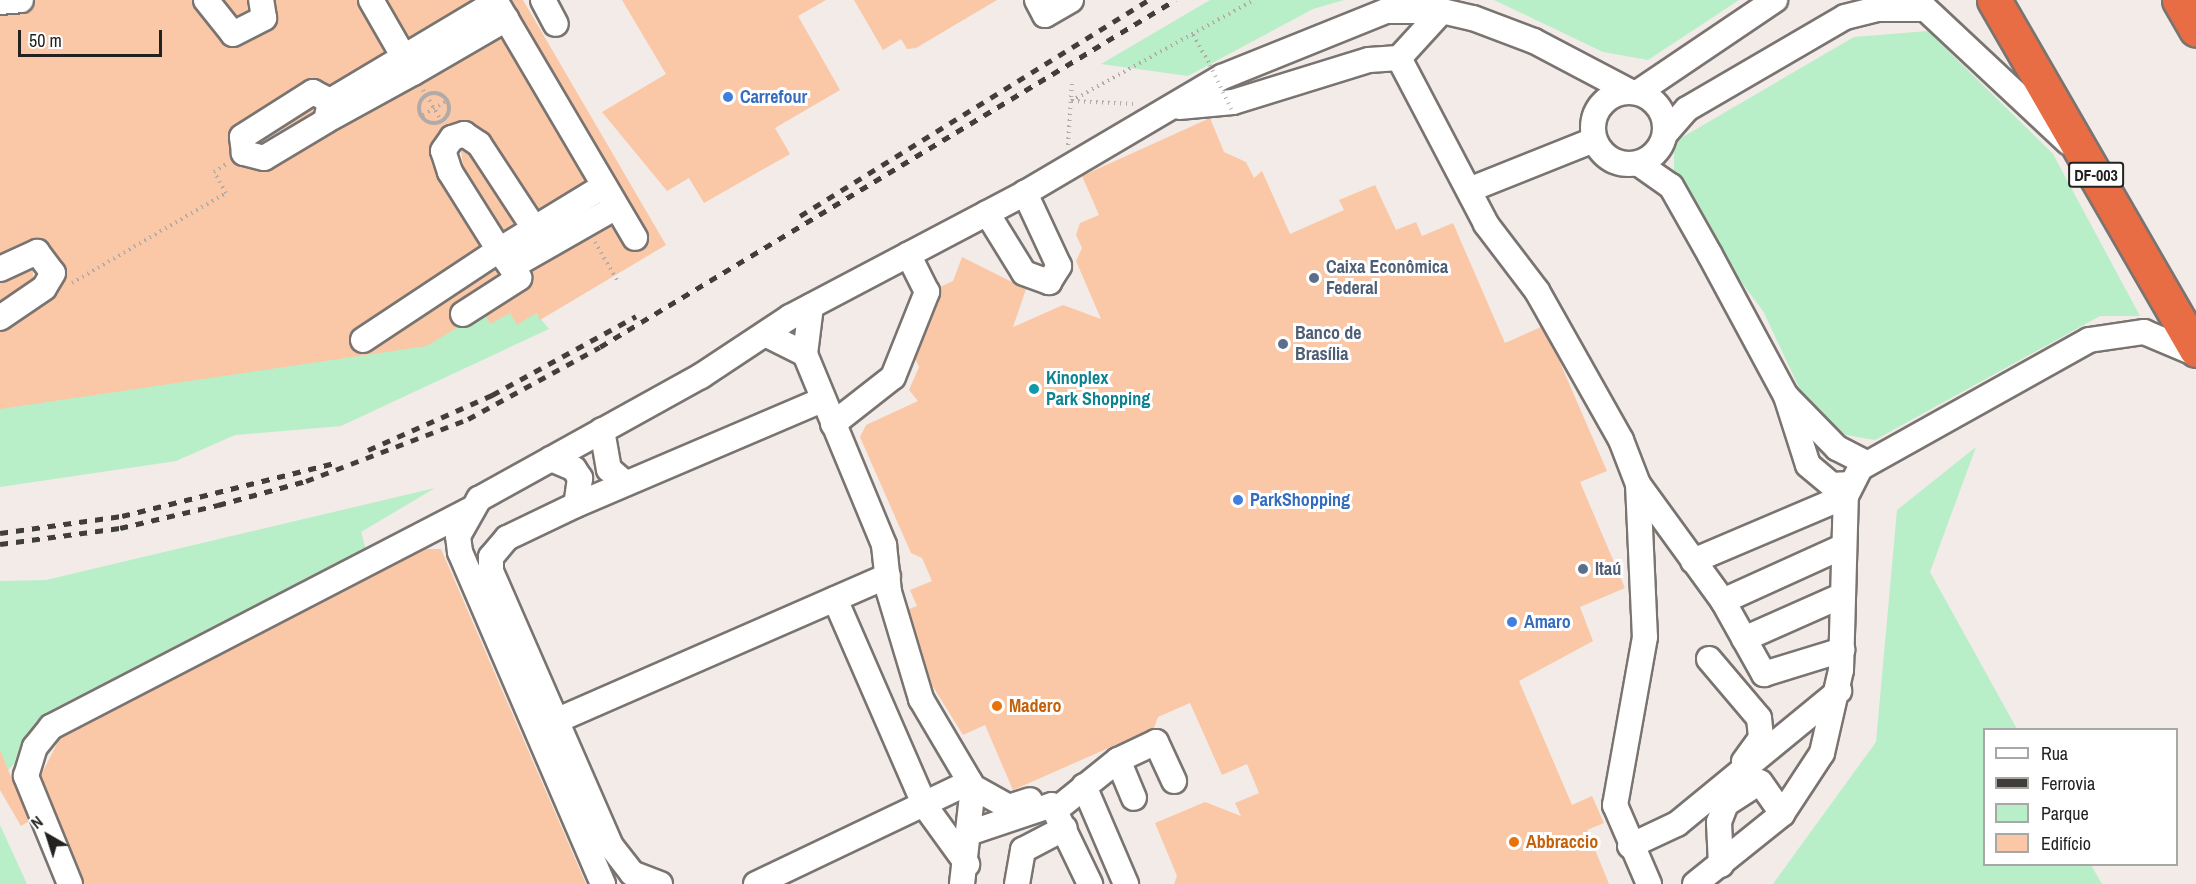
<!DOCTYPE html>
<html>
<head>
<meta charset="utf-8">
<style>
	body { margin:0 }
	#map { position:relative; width:2196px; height:884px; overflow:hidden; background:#f2ebe7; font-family:"Archivo Narrow",sans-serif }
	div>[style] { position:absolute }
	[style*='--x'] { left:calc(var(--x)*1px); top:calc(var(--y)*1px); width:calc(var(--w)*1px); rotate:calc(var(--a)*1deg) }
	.green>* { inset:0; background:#b8efc8 }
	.building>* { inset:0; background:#fac8a6 }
	.path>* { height:4px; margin-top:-2px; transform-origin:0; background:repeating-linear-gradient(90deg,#b0aba8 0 1.5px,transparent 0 6px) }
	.path>.ring { margin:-2px; padding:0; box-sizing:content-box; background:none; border:4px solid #b0aba8; border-radius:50% }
	.roads { filter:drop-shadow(2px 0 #7a7471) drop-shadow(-2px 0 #7a7471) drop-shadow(0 2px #7a7471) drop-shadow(0 -2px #7a7471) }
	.minor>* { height:24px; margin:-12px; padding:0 12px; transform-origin:12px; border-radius:12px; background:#fff }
	.minor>.ring { margin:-12px; padding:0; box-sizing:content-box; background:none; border:24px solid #fff; border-radius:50% }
	.highway>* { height:33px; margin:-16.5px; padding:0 16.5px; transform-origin:16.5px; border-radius:16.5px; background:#e86d44 }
	.rail>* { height:4.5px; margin-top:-2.25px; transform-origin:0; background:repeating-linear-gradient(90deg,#403d3b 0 8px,transparent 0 16px) }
	.path-bridge>* { height:4px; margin-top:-2px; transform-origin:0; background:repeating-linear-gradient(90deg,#b0aba8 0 1.5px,transparent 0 6px) }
	.dots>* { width:16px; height:16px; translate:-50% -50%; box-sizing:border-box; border:3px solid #fff; border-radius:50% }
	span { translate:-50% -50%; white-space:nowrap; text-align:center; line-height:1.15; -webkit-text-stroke:6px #fff; paint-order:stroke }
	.shield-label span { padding:2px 4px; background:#fff; border:2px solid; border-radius:4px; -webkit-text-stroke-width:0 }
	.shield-label { font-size:16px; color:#242220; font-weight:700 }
	.shop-label { font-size:18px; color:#366cbe; font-weight:700 }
	.left { translate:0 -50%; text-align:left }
	.service-label { font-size:18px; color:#4e5e75; font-weight:700 }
	.culture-label { font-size:18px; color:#0d838f; font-weight:700 }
	.food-label { font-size:18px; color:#c56008; font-weight:700 }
	.legend { position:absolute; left:1983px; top:728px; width:195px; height:138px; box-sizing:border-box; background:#fff; border:2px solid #a7a7a6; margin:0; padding:8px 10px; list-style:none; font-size:18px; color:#242220 }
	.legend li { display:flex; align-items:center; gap:12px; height:30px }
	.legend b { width:30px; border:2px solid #a7a7a6 }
	.north { position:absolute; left:18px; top:806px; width:60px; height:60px; -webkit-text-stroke:4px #fff; paint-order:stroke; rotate:321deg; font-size:16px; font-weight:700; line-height:24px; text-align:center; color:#242220 }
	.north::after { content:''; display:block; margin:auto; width:21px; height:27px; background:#242220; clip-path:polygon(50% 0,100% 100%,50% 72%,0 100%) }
	.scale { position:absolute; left:18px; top:30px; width:144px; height:27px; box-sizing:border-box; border:3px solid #242220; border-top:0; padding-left:8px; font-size:18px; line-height:21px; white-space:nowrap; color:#242220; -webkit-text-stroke:4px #fff; paint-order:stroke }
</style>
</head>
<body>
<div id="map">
	<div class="green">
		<i style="clip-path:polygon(1210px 0,1344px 0,1313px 9px,1188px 76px,1101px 64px)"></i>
		<i style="clip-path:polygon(1494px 0,1739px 0,1648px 60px,1603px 52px)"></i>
		<i style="clip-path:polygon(1928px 31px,2053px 154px,2140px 316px,2100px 316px,1875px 440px,1846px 435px,1804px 398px,1763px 311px,1719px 252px,1674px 174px,1674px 142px,1854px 37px)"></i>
		<i style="clip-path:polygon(512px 308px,535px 312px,549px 329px,341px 426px,235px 435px,176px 461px,0 487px,0 406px,431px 342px,485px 309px,493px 319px)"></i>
		<i style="clip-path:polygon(1976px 447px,1930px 572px,2017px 729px,1984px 730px,1984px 864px,2091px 865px,2102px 884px,1773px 884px,1876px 742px,1897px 510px)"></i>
		<i style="clip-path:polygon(435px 488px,361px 532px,367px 553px,41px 738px,0 778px,0 581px,46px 580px)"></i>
		<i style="clip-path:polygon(0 825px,27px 884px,0 884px)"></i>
	</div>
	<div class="building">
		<i style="clip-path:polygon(35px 0,192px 0,222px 43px,233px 48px,276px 25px,275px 0,357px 0,384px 52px,330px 85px,305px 80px,234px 125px,228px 138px,233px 162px,261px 172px,501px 38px,585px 181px,539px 209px,487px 132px,466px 120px,447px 124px,431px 143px,429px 156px,438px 179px,480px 246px,355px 328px,349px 341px,357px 353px,371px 352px,495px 269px,499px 274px,451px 307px,451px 321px,458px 327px,427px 346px,0 409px,0 332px,52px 299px,67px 273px,43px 239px,0 253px,0 16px,29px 12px)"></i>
		<i style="clip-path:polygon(224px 0,247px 0,248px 10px,237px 16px)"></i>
		<i style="clip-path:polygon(387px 0,472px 0,409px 37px)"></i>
		<i style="clip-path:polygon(512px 0,523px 0,666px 245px,540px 320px,536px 313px,517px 325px,510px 313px,490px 324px,486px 316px,527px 290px,531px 272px,611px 226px,629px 251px,643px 250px,649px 237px)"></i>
		<i style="clip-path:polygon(622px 0,826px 0,798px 16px,840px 90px,775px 128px,790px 154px,704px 203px,689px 178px,667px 191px,602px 112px,666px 74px)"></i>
		<i style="clip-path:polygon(854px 0,997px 0,916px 48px,907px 49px,901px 39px,883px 50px)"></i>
		<i style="clip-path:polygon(314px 108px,313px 112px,260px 142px)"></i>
		<i style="clip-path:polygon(1210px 118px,1224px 152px,1246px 162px,1254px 178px,1262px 171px,1290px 234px,1344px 210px,1339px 200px,1375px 185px,1396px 230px,1416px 222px,1422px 236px,1453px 223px,1505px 343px,1541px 327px,1558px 358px,1607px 471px,1580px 482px,1625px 588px,1580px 607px,1593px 641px,1519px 681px,1572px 805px,1592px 796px,1604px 823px,1587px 830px,1609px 884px,1174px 884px,1177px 876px,1155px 823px,1205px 802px,1241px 816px,1235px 803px,1259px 793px,1247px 764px,1222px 775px,1190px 703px,1158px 717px,1154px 728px,1013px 790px,985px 725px,963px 735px,932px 685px,909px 609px,917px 606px,910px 590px,932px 581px,922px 558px,911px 553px,860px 437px,866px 425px,918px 401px,909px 390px,919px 367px,915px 359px,940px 287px,953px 281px,962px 257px,1026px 289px,1013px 327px,1063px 305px,1101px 319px,1076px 261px,1082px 248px,1076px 235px,1080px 223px,1099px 215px,1082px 176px)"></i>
		<i style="clip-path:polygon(461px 150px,469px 154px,514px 224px,504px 231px,463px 166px)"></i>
		<i style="clip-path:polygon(33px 270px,33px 278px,0 301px,0 283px)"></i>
		<i style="clip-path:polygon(425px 549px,441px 549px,586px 884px,84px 884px,41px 775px,60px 738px)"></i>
		<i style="clip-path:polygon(0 750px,29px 821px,21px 826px,0 790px)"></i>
	</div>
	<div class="path">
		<i style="--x:1193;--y:35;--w:32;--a:60"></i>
		<i style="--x:423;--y:90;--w:35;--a:59"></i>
		<i class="ring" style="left:419px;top:93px;width:26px;height:26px"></i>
		<i style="--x:1071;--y:101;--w:209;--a:-28.9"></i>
		<i style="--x:1072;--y:101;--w:61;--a:2.8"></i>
		<i style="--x:423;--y:115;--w:26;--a:-31"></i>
		<i style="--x:1068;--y:145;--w:62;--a:-86.3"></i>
		<i style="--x:595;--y:242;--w:44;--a:59.9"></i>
		<i style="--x:72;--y:283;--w:178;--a:-30.3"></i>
		<i style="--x:226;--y:193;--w:24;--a:-120"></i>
		<i style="--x:214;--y:172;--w:17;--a:-33"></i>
	</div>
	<div class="roads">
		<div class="minor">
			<i style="--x:206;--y:0;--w:43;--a:51.5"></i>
			<i style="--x:233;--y:34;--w:35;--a:-27"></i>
			<i style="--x:264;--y:18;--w:18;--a:-99"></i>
			<i style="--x:371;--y:0;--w:84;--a:60.1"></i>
			<i style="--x:413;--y:73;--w:108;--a:-30.1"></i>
			<i style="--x:495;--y:0;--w:276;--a:59.5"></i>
			<i style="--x:543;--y:0;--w:27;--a:62"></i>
			<i style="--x:1037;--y:0;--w:17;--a:62"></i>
			<i style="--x:1045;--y:15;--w:30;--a:-30"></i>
			<i style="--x:1916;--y:0;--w:208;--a:43.1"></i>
			<i style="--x:0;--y:2;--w:21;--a:-5"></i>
			<i style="--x:1399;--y:58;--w:187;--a:62.3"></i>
			<i style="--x:1486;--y:224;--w:84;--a:52.7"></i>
			<i style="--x:1537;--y:291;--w:171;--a:60.6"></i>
			<i style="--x:1621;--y:440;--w:47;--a:68.9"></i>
			<i style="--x:1638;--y:484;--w:153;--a:87.4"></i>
			<i style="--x:1645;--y:637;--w:171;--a:100.1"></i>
			<i style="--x:1615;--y:805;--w:86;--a:66.7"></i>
			<i style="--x:1640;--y:91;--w:163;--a:-34"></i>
			<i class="ring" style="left:1593px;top:92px;width:48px;height:48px"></i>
			<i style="--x:313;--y:92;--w:19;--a:28"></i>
			<i style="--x:330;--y:101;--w:20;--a:101"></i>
			<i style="--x:326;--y:121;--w:72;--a:149.2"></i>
			<i style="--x:264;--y:158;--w:21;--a:-166"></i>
			<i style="--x:244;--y:153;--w:16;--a:-97"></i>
			<i style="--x:242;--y:137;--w:84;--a:-32.4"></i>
			<i style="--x:330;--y:101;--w:193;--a:-30.8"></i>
			<i style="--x:1179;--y:107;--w:54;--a:-5.3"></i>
			<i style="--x:1233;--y:102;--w:142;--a:-17.2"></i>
			<i style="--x:1369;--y:60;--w:30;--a:-4"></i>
			<i style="--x:1399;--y:58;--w:64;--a:-47.5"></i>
			<i style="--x:331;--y:118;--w:94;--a:-28.8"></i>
			<i style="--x:1666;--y:133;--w:32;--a:-49"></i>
			<i style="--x:1687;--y:109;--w:183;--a:-30.2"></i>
			<i style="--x:1845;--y:17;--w:33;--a:-14"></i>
			<i style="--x:1877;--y:9;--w:47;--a:0"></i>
			<i style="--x:1639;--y:164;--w:39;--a:35"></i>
			<i style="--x:1671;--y:186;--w:79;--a:60.5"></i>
			<i style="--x:1710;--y:255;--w:160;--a:61.7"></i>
			<i style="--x:1786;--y:396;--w:72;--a:72.3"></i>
			<i style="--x:1808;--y:465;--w:31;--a:40"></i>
			<i style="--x:1832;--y:485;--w:19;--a:-3"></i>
			<i style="--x:1469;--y:190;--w:135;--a:-21.8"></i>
			<i style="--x:987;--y:213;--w:70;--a:58.3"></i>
			<i style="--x:1024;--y:273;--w:27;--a:20"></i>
			<i style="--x:1049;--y:282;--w:19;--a:-58"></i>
			<i style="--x:1059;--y:266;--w:81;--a:-115"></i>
			<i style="--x:511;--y:267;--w:121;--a:-29.7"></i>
			<i style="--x:0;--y:269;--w:41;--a:-24.7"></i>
			<i style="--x:37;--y:252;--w:26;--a:53"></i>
			<i style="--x:53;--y:273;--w:17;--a:121"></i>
			<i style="--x:44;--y:288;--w:53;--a:145.7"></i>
			<i style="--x:811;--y:306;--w:48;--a:97.1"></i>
			<i style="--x:805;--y:354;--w:207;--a:67.5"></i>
			<i style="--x:884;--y:545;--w:47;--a:83.9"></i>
			<i style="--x:889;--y:592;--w:112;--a:73.3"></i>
			<i style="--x:921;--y:699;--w:102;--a:59.4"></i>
			<i style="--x:973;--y:787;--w:98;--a:96.5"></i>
			<i style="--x:463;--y:314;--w:67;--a:-32.7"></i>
			<i style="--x:519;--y:278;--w:34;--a:-126"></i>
			<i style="--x:499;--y:250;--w:123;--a:-31.4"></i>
			<i style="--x:767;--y:335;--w:42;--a:26.6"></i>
			<i style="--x:363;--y:340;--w:163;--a:-33.5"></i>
			<i style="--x:499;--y:250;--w:92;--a:-122.1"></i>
			<i style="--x:450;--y:172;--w:22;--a:-108"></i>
			<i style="--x:443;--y:151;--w:16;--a:-55"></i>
			<i style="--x:452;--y:138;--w:13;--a:-18"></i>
			<i style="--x:464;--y:134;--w:18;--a:34"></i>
			<i style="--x:479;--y:144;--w:100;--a:56.8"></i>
			<i style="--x:1786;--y:396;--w:73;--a:45.6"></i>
			<i style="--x:1837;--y:448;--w:31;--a:27"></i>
			<i style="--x:833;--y:424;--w:76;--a:-38.1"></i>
			<i style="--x:893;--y:377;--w:92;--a:-68.2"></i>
			<i style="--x:927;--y:292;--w:42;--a:-116.6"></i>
			<i style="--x:602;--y:430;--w:40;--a:80"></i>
			<i style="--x:609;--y:469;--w:21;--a:41"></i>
			<i style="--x:551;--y:459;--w:25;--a:23"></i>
			<i style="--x:574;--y:469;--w:11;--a:56"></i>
			<i style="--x:580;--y:478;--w:27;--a:98"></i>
			<i style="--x:1638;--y:484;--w:145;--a:54"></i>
			<i style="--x:1723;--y:601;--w:84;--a:60.7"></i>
			<i style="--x:1764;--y:674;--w:82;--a:-17.1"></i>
			<i style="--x:1693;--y:561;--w:166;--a:-23"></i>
			<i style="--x:835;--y:599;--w:226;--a:66.5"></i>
			<i style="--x:925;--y:806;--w:72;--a:54.1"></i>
			<i style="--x:1723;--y:601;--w:131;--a:-24.4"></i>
			<i style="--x:1744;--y:639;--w:106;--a:-23.9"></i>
			<i style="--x:1709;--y:659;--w:77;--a:49.7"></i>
			<i style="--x:1759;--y:718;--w:20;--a:84"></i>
			<i style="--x:1761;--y:738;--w:29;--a:126"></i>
			<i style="--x:558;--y:720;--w:360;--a:-23.6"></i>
			<i style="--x:1118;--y:760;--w:41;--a:67.2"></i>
			<i style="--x:1084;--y:786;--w:107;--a:66.8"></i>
			<i style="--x:973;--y:787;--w:41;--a:29.1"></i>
			<i style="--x:1009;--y:807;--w:22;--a:-18"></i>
			<i style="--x:1057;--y:809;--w:78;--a:-38.8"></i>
			<i style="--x:1118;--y:760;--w:42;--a:-25.3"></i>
			<i style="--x:1156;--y:742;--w:43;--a:65.2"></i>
			<i style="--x:972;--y:832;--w:84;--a:-18.6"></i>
			<i style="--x:1052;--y:805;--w:88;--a:64.3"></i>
			<i style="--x:1630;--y:846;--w:52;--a:-25.1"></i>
			<i style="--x:1677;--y:824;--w:210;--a:-39.4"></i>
			<i style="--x:1721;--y:865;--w:43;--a:-92.7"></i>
			<i style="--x:1719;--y:822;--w:19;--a:-69"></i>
			<i style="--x:1726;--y:804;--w:40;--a:-32.9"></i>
			<i style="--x:1760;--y:782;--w:39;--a:55"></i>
			<i style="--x:70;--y:884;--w:117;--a:-112.2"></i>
			<i style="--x:26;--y:776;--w:30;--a:-73"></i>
			<i style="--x:35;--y:747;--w:26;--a:-51"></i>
			<i style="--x:51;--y:727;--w:471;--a:-27.4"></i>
			<i style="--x:603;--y:884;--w:361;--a:-113.3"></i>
			<i style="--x:460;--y:552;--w:16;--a:-97"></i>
			<i style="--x:458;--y:536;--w:43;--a:-60.4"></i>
			<i style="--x:479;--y:499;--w:254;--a:-29"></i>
			<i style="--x:701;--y:376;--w:107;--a:-33.5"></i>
			<i style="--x:790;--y:317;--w:266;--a:-27.8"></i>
			<i style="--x:1025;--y:193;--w:229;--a:-30.5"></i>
			<i style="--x:1222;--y:77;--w:177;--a:-21.9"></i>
			<i style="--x:1386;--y:11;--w:56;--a:0"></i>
			<i style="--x:1442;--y:11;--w:32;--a:13"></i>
			<i style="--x:1473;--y:18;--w:65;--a:20.7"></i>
			<i style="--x:1534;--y:41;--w:107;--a:27.8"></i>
			<i style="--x:660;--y:884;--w:30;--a:-159"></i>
			<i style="--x:632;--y:873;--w:34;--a:-128"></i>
			<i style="--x:611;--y:846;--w:300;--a:-113.6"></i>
			<i style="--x:491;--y:571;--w:14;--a:-90"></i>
			<i style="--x:491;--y:557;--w:25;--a:-50"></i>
			<i style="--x:507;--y:538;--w:76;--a:-25.6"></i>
			<i style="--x:576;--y:505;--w:267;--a:-23.1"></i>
			<i style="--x:756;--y:884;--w:237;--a:-25.5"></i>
			<i style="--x:1017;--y:884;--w:35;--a:-80"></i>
			<i style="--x:1023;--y:850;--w:47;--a:-27.6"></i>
			<i style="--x:1695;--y:884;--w:112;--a:-38.8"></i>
			<i style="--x:1782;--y:814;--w:73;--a:-56.7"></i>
			<i style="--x:1822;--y:753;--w:85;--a:-77.1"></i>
			<i style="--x:1841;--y:670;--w:174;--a:-88.4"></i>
			<i style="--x:1846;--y:496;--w:31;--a:-63"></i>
			<i style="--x:1860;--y:468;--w:262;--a:-29.2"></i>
			<i style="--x:2089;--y:340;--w:56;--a:-8.3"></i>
			<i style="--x:2144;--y:332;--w:56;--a:22.9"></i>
		</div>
		<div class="highway">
			<i style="--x:1994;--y:0;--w:404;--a:60"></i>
			<i style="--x:2179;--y:0;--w:34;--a:60"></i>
		</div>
	</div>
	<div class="rail">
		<i style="--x:800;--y:216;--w:410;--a:-31.8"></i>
		<i style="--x:368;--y:450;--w:136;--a:-23.9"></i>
		<i style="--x:492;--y:395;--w:164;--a:-28.7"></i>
		<i style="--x:0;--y:533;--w:123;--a:-7.9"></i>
		<i style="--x:122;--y:516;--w:219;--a:-14"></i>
		<i style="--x:0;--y:544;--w:121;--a:-7.6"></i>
		<i style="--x:120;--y:528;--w:101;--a:-13.2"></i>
		<i style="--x:218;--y:505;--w:91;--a:-15.3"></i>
		<i style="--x:306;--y:481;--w:173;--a:-20.9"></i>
		<i style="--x:468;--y:419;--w:150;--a:-28.6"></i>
		<i style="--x:600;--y:347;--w:672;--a:-31.11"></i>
	</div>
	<div class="path-bridge">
		<i style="--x:1210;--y:65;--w:49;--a:64.5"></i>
	</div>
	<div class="dots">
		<i style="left:728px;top:97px;background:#3f7fe0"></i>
		<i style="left:1314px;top:278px;background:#5c6f8a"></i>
		<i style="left:1283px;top:344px;background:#5c6f8a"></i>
		<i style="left:1034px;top:389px;background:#0f9aa8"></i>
		<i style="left:1238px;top:500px;background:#3f7fe0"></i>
		<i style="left:1583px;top:569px;background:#5c6f8a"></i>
		<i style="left:1512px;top:622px;background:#3f7fe0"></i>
		<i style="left:997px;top:706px;background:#e8710a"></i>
		<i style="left:1514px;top:842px;background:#e8710a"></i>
	</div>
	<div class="shield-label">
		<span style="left:2096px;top:175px">DF-003</span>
	</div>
	<div class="shop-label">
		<span class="left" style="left:740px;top:97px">Carrefour</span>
		<span class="left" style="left:1250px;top:500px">ParkShopping</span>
		<span class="left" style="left:1524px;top:622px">Amaro</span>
	</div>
	<div class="service-label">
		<span class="left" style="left:1326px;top:278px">Caixa Econômica<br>Federal</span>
		<span class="left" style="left:1295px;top:344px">Banco de<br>Brasília</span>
		<span class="left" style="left:1595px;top:569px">Itaú</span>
	</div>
	<div class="culture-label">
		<span class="left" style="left:1046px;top:389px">Kinoplex<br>Park Shopping</span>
	</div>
	<div class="food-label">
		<span class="left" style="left:1009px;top:706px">Madero</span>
		<span class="left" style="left:1526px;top:842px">Abbraccio</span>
	</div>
	<ul class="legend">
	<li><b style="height:8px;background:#fff"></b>Rua</li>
	<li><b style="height:8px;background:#403d3b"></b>Ferrovia</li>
	<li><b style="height:16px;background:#b8efc8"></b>Parque</li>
	<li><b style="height:16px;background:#fac8a6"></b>Edifício</li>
	</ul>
	<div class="north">N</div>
	<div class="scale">50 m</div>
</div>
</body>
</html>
